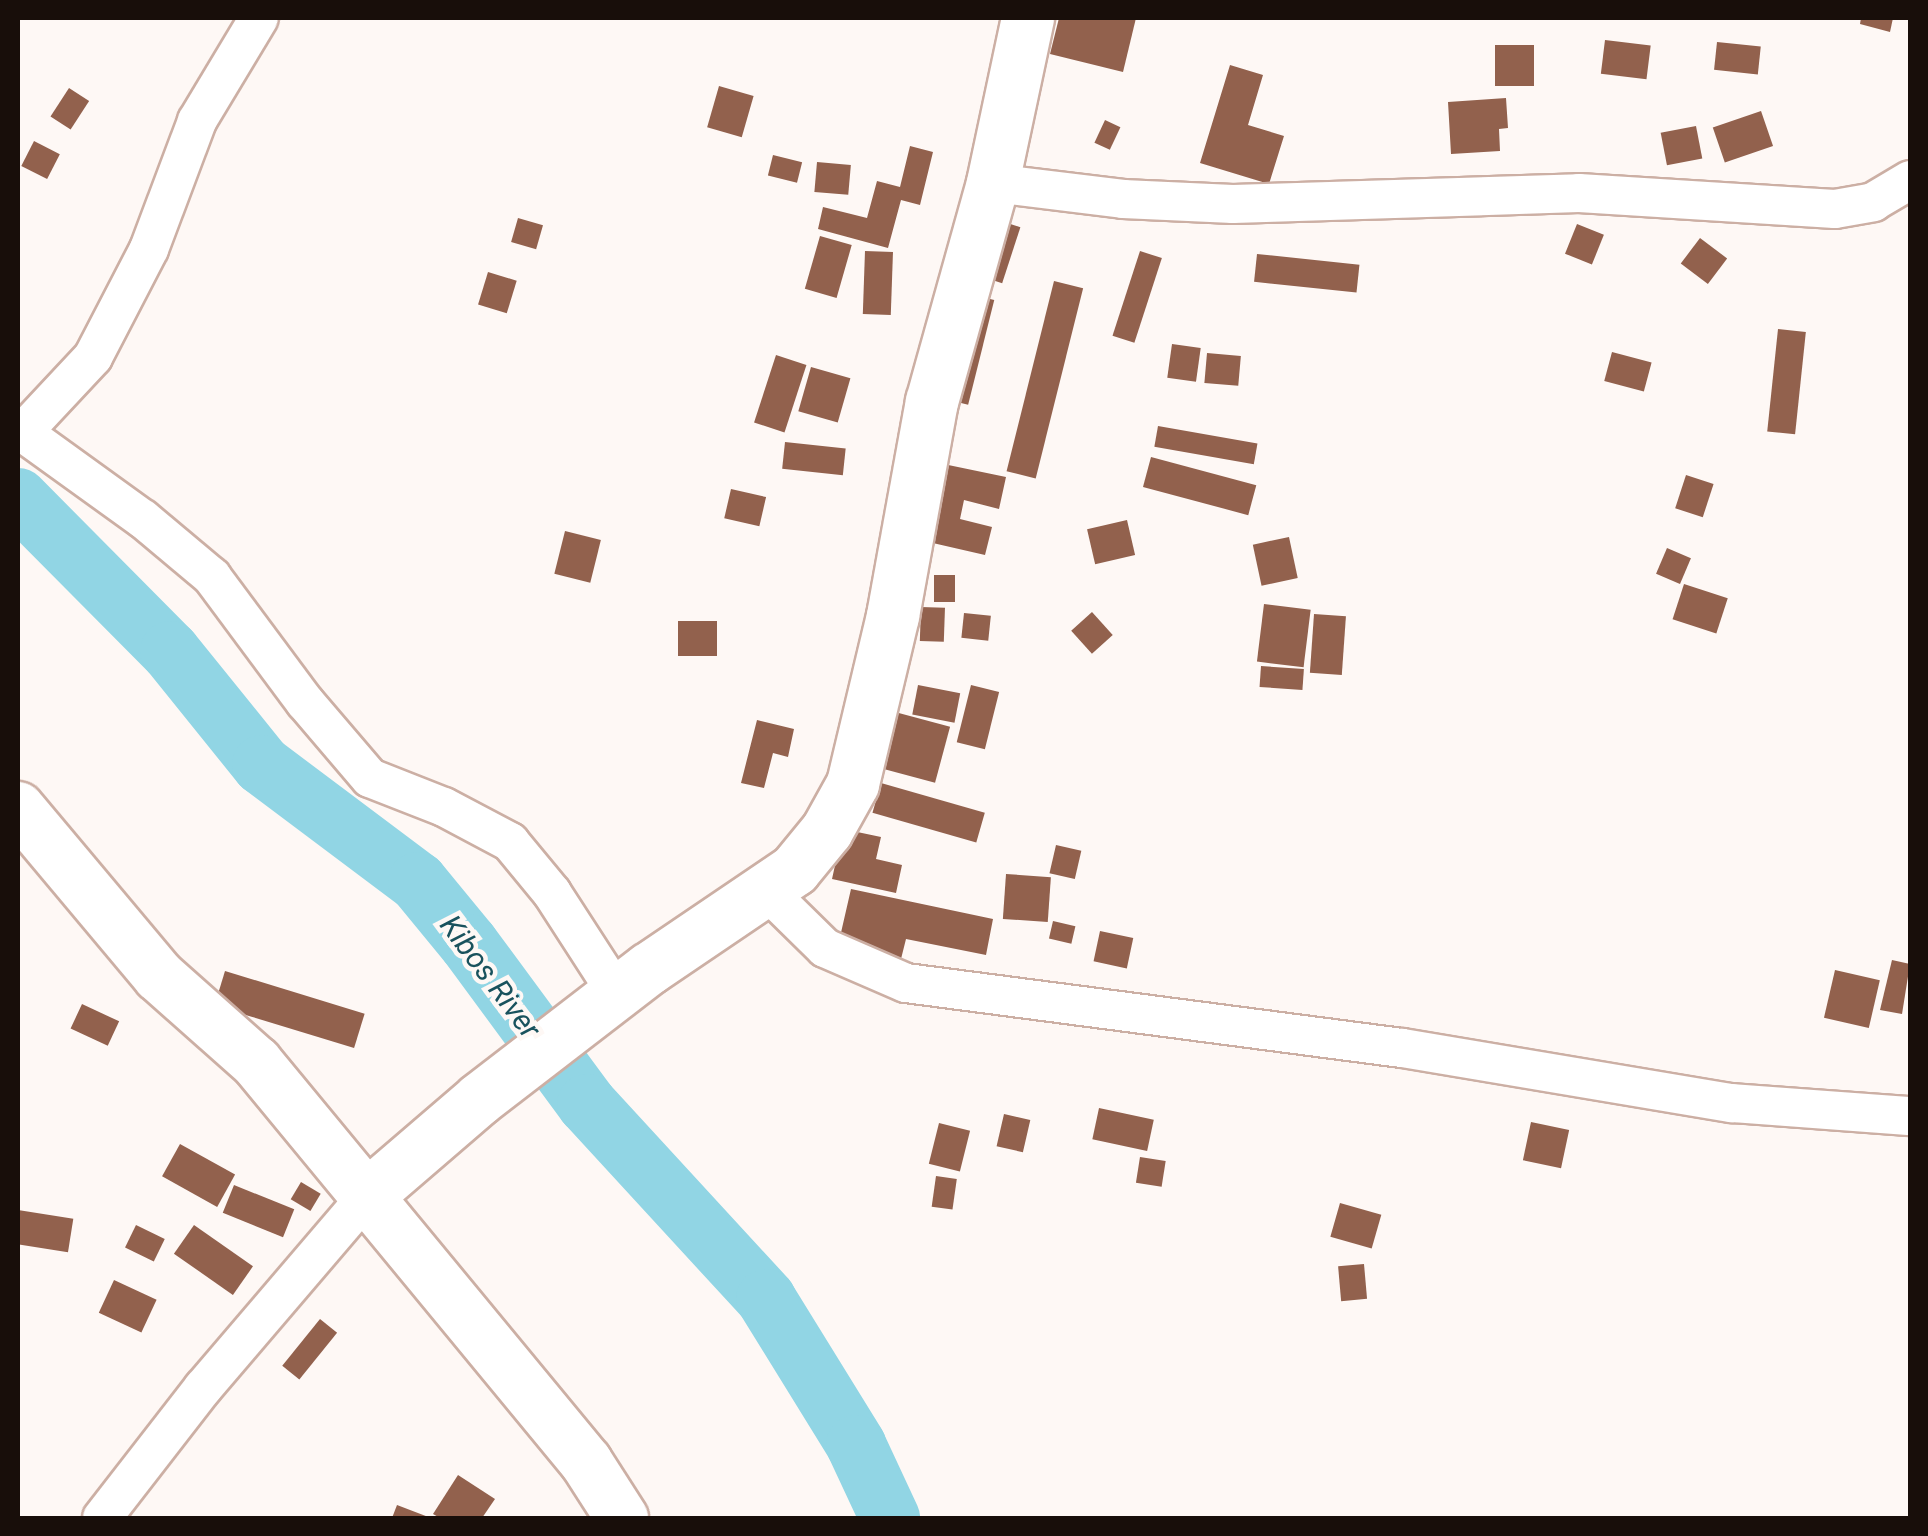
<!DOCTYPE html>
<html>
<head>
<meta charset="utf-8">
<style>
	body { margin:0 }
	#map { position:relative; width:1928px; height:1536px; overflow:hidden; background:#fef8f5; font-family:Roboto,sans-serif }
	div>[style] { position:absolute }
	[style*='--x'] { left:calc(var(--x)*1px); top:calc(var(--y)*1px); width:calc(var(--w)*1px); rotate:calc(var(--a)*1deg) }
	.river>* { height:60px; margin:-30px; padding:0 30px; transform-origin:30px; border-radius:30px; background:#91d5e4 }
	.building>* { inset:0; background:#92614d; transform-origin:0 0 }
	.roads { filter:drop-shadow(2px 0 #ccafa4) drop-shadow(-2px 0 #ccafa4) drop-shadow(0 2px #ccafa4) drop-shadow(0 -2px #ccafa4) }
	.minor>* { height:38px; margin:-19px; padding:0 19px; transform-origin:19px; border-radius:19px; background:#fff }
	.secondary>* { height:52px; margin:-26px; padding:0 26px; transform-origin:26px; border-radius:26px; background:#fff }
	span { translate:-50% -50%; white-space:nowrap; text-align:center; line-height:1.15; -webkit-text-stroke:9px #fef8f5; paint-order:stroke }
	.water-label { font-size:30px; color:#19525d; font-style:italic }
	.frame { position:absolute; inset:0; border:20px solid #180e0a; pointer-events:none }
</style>
</head>
<body>
<div id="map">
	<div class="river">
		<i style="--x:18;--y:498;--w:216;--a:45.2"></i>
		<i style="--x:170;--y:651;--w:146;--a:51.1"></i>
		<i style="--x:262;--y:765;--w:195;--a:36.9"></i>
		<i style="--x:418;--y:882;--w:80;--a:50.6"></i>
		<i style="--x:469;--y:944;--w:199;--a:53.6"></i>
		<i style="--x:587;--y:1104;--w:265;--a:47.4"></i>
		<i style="--x:766;--y:1299;--w:172;--a:58.3"></i>
		<i style="--x:856;--y:1445;--w:81;--a:65"></i>
	</div>
	<div class="building">
		<i style="clip-path:polygon(1059px 18px,1136px 18px,1123px 72px,1050px 54px)"></i>
		<i style="clip-path:polygon(1861px 18px,1893px 18px,1890px 32px,1860px 24px)"></i>
		<i style="left:1605px;top:40px;width:46px;height:34px;rotate:7deg"></i>
		<i style="left:1717px;top:42px;width:44px;height:28px;rotate:6deg"></i>
		<i style="left:1495px;top:45px;width:39px;height:41px"></i>
		<i style="clip-path:polygon(1230px 65px,1263px 75px,1248px 125px,1284px 136px,1269px 184px,1200px 163px)"></i>
		<i style="left:719px;top:86px;width:36px;height:43px;rotate:16deg"></i>
		<i style="left:69px;top:88px;width:24px;height:34px;rotate:33deg"></i>
		<i style="clip-path:polygon(1506px 98px,1508px 128px,1499px 129px,1500px 151px,1451px 154px,1448px 102px)"></i>
		<i style="left:1761px;top:111px;width:37px;height:51px;rotate:71deg"></i>
		<i style="left:1105px;top:120px;width:17px;height:25px;rotate:25deg"></i>
		<i style="left:1696px;top:126px;width:33px;height:36px;rotate:79deg"></i>
		<i style="left:34px;top:141px;width:29px;height:28px;rotate:27deg"></i>
		<i style="clip-path:polygon(910px 146px,933px 152px,920px 205px,901px 200px,888px 248px,818px 229px,823px 207px,867px 218px,877px 181px,900px 187px)"></i>
		<i style="left:773px;top:155px;width:30px;height:21px;rotate:14deg"></i>
		<i style="left:817px;top:162px;width:34px;height:30px;rotate:5deg"></i>
		<i style="left:989px;top:217px;width:33px;height:59px;rotate:18deg"></i>
		<i style="left:518px;top:218px;width:26px;height:25px;rotate:16deg"></i>
		<i style="left:1577px;top:224px;width:29px;height:32px;rotate:22deg"></i>
		<i style="left:820px;top:236px;width:33px;height:55px;rotate:16deg"></i>
		<i style="left:1700px;top:238px;width:34px;height:32px;rotate:37deg"></i>
		<i style="left:865px;top:251px;width:28px;height:63px;rotate:2deg"></i>
		<i style="left:1140px;top:251px;width:23px;height:89px;rotate:18deg"></i>
		<i style="left:1257px;top:254px;width:103px;height:28px;rotate:6deg"></i>
		<i style="left:488px;top:272px;width:30px;height:34px;rotate:17deg"></i>
		<i style="left:1054px;top:281px;width:30px;height:196px;rotate:14deg"></i>
		<i style="left:970px;top:294px;width:25px;height:108px;rotate:14deg"></i>
		<i style="left:1778px;top:329px;width:28px;height:103px;rotate:6deg"></i>
		<i style="left:1172px;top:344px;width:29px;height:34px;rotate:8deg"></i>
		<i style="left:1612px;top:352px;width:41px;height:30px;rotate:15deg"></i>
		<i style="left:1207px;top:353px;width:34px;height:30px;rotate:5deg"></i>
		<i style="left:776px;top:355px;width:32px;height:71px;rotate:18deg"></i>
		<i style="left:811px;top:367px;width:41px;height:46px;rotate:16deg"></i>
		<i style="left:1158px;top:426px;width:101px;height:21px;rotate:10deg"></i>
		<i style="left:785px;top:442px;width:61px;height:27px;rotate:6deg"></i>
		<i style="left:1151px;top:457px;width:109px;height:31px;rotate:15deg"></i>
		<i style="clip-path:polygon(929px 461px,1006px 477px,999px 509px,964px 500px,960px 519px,992px 527px,985px 555px,911px 538px)"></i>
		<i style="left:1686px;top:475px;width:29px;height:35px;rotate:18deg"></i>
		<i style="left:731px;top:489px;width:36px;height:30px;rotate:13deg"></i>
		<i style="left:1127px;top:520px;width:36px;height:41px;rotate:77deg"></i>
		<i style="left:565px;top:531px;width:37px;height:44px;rotate:14deg"></i>
		<i style="left:1289px;top:537px;width:42px;height:37px;rotate:78deg"></i>
		<i style="left:1667px;top:548px;width:26px;height:28px;rotate:23deg"></i>
		<i style="left:934px;top:575px;width:21px;height:27px"></i>
		<i style="left:1684px;top:584px;width:46px;height:37px;rotate:18deg"></i>
		<i style="left:1264px;top:604px;width:47px;height:58px;rotate:7deg"></i>
		<i style="left:921px;top:607px;width:24px;height:34px;rotate:2deg"></i>
		<i style="left:1092px;top:612px;width:31px;height:28px;rotate:48deg"></i>
		<i style="left:964px;top:613px;width:27px;height:25px;rotate:6deg"></i>
		<i style="left:1314px;top:614px;width:32px;height:59px;rotate:4deg"></i>
		<i style="left:678px;top:621px;width:39px;height:35px"></i>
		<i style="left:1261px;top:666px;width:43px;height:21px;rotate:4deg"></i>
		<i style="left:918px;top:685px;width:43px;height:30px;rotate:11deg"></i>
		<i style="left:971px;top:685px;width:29px;height:59px;rotate:14deg"></i>
		<i style="left:895px;top:712px;width:57px;height:58px;rotate:15deg"></i>
		<i style="clip-path:polygon(757px 720px,794px 729px,788px 757px,773px 753px,764px 788px,741px 783px)"></i>
		<i style="left:881px;top:783px;width:108px;height:31px;rotate:16deg"></i>
		<i style="clip-path:polygon(843px 829px,881px 837px,876px 859px,902px 865px,896px 893px,832px 879px)"></i>
		<i style="left:1056px;top:845px;width:26px;height:29px;rotate:13deg"></i>
		<i style="left:1006px;top:874px;width:45px;height:45px;rotate:4deg"></i>
		<i style="clip-path:polygon(851px 889px,993px 919px,986px 955px,906px 939px,900px 963px,837px 950px)"></i>
		<i style="left:1053px;top:921px;width:23px;height:18px;rotate:13deg"></i>
		<i style="left:1100px;top:931px;width:34px;height:31px;rotate:12deg"></i>
		<i style="clip-path:polygon(1892px 960px,1910px 964px,1902px 1014px,1880px 1010px)"></i>
		<i style="left:1835px;top:970px;width:46px;height:49px;rotate:13deg"></i>
		<i style="left:225px;top:971px;width:146px;height:36px;rotate:17deg"></i>
		<i style="left:82px;top:1004px;width:41px;height:27px;rotate:25deg"></i>
		<i style="left:1099px;top:1108px;width:56px;height:32px;rotate:12deg"></i>
		<i style="left:1004px;top:1114px;width:27px;height:33px;rotate:13deg"></i>
		<i style="left:1531px;top:1122px;width:39px;height:39px;rotate:12deg"></i>
		<i style="left:939px;top:1123px;width:32px;height:42px;rotate:14deg"></i>
		<i style="left:180px;top:1144px;width:63px;height:37px;rotate:29deg"></i>
		<i style="left:1140px;top:1157px;width:26px;height:26px;rotate:9deg"></i>
		<i style="left:936px;top:1176px;width:21px;height:31px;rotate:8deg"></i>
		<i style="left:301px;top:1182px;width:23px;height:20px;rotate:31deg"></i>
		<i style="left:234px;top:1185px;width:65px;height:30px;rotate:22deg"></i>
		<i style="left:1340px;top:1203px;width:43px;height:35px;rotate:16deg"></i>
		<i style="left:18px;top:1210px;width:56px;height:34px;rotate:9deg"></i>
		<i style="left:136px;top:1225px;width:32px;height:25px;rotate:26deg"></i>
		<i style="left:194px;top:1225px;width:72px;height:35px;rotate:35deg"></i>
		<i style="left:1364px;top:1264px;width:35px;height:26px;rotate:85deg"></i>
		<i style="left:114px;top:1280px;width:47px;height:36px;rotate:25deg"></i>
		<i style="left:320px;top:1319px;width:22px;height:60px;rotate:39deg"></i>
		<i style="clip-path:polygon(458px 1475px,495px 1499px,482px 1518px,440px 1518px,433px 1514px)"></i>
		<i style="clip-path:polygon(397px 1505px,431px 1518px,392px 1518px)"></i>
	</div>
	<div class="roads">
		<div class="minor">
			<i style="--x:993;--y:183;--w:131;--a:7"></i>
			<i style="--x:1123;--y:199;--w:110;--a:2.6"></i>
			<i style="--x:1233;--y:204;--w:346;--a:-1.8"></i>
			<i style="--x:1579;--y:193;--w:256;--a:3.6"></i>
			<i style="--x:1835;--y:209;--w:39;--a:-10"></i>
			<i style="--x:1873;--y:202;--w:43;--a:-30.7"></i>
			<i style="--x:18;--y:429;--w:154;--a:35.8"></i>
			<i style="--x:143;--y:519;--w:90;--a:40"></i>
			<i style="--x:212;--y:577;--w:156;--a:53.4"></i>
			<i style="--x:305;--y:702;--w:100;--a:49.5"></i>
			<i style="--x:370;--y:778;--w:79;--a:21.4"></i>
			<i style="--x:444;--y:807;--w:75;--a:27.9"></i>
			<i style="--x:510;--y:842;--w:66;--a:50.5"></i>
			<i style="--x:552;--y:893;--w:121;--a:57.1"></i>
			<i style="--x:22;--y:433;--w:104;--a:-46.9"></i>
			<i style="--x:93;--y:357;--w:122;--a:-62.6"></i>
			<i style="--x:149;--y:249;--w:137;--a:-69.4"></i>
			<i style="--x:197;--y:121;--w:120;--a:-59"></i>
			<i style="--x:767;--y:891;--w:81;--a:44.5"></i>
			<i style="--x:825;--y:948;--w:88;--a:23.4"></i>
			<i style="--x:906;--y:983;--w:500;--a:7.47"></i>
			<i style="--x:1402;--y:1048;--w:335;--a:9.5"></i>
			<i style="--x:1732;--y:1103;--w:178;--a:4.2"></i>
			<i style="--x:102;--y:1518;--w:165;--a:-52.2"></i>
			<i style="--x:203;--y:1388;--w:250;--a:-49.5"></i>
		</div>
		<div class="secondary">
			<i style="--x:18;--y:808;--w:219;--a:50"></i>
			<i style="--x:159;--y:976;--w:130;--a:41.6"></i>
			<i style="--x:256;--y:1062;--w:519;--a:50.48"></i>
			<i style="--x:586;--y:1462;--w:67;--a:57.3"></i>
			<i style="--x:365;--y:1198;--w:152;--a:-40.7"></i>
			<i style="--x:480;--y:1099;--w:213;--a:-37.6"></i>
			<i style="--x:649;--y:969;--w:176;--a:-34.1"></i>
			<i style="--x:795;--y:870;--w:50;--a:-50.6"></i>
			<i style="--x:827;--y:831;--w:54;--a:-61"></i>
			<i style="--x:853;--y:784;--w:173;--a:-76.6"></i>
			<i style="--x:893;--y:616;--w:218;--a:-79.7"></i>
			<i style="--x:932;--y:402;--w:227;--a:-74.4"></i>
			<i style="--x:993;--y:183;--w:169;--a:-78"></i>
		</div>
	</div>
	<div class="water-label">
		<span style="left:490px;top:977px;rotate:53deg">Kibos River</span>
	</div>
	<div class="frame"></div>
</div>
</body>
</html>
